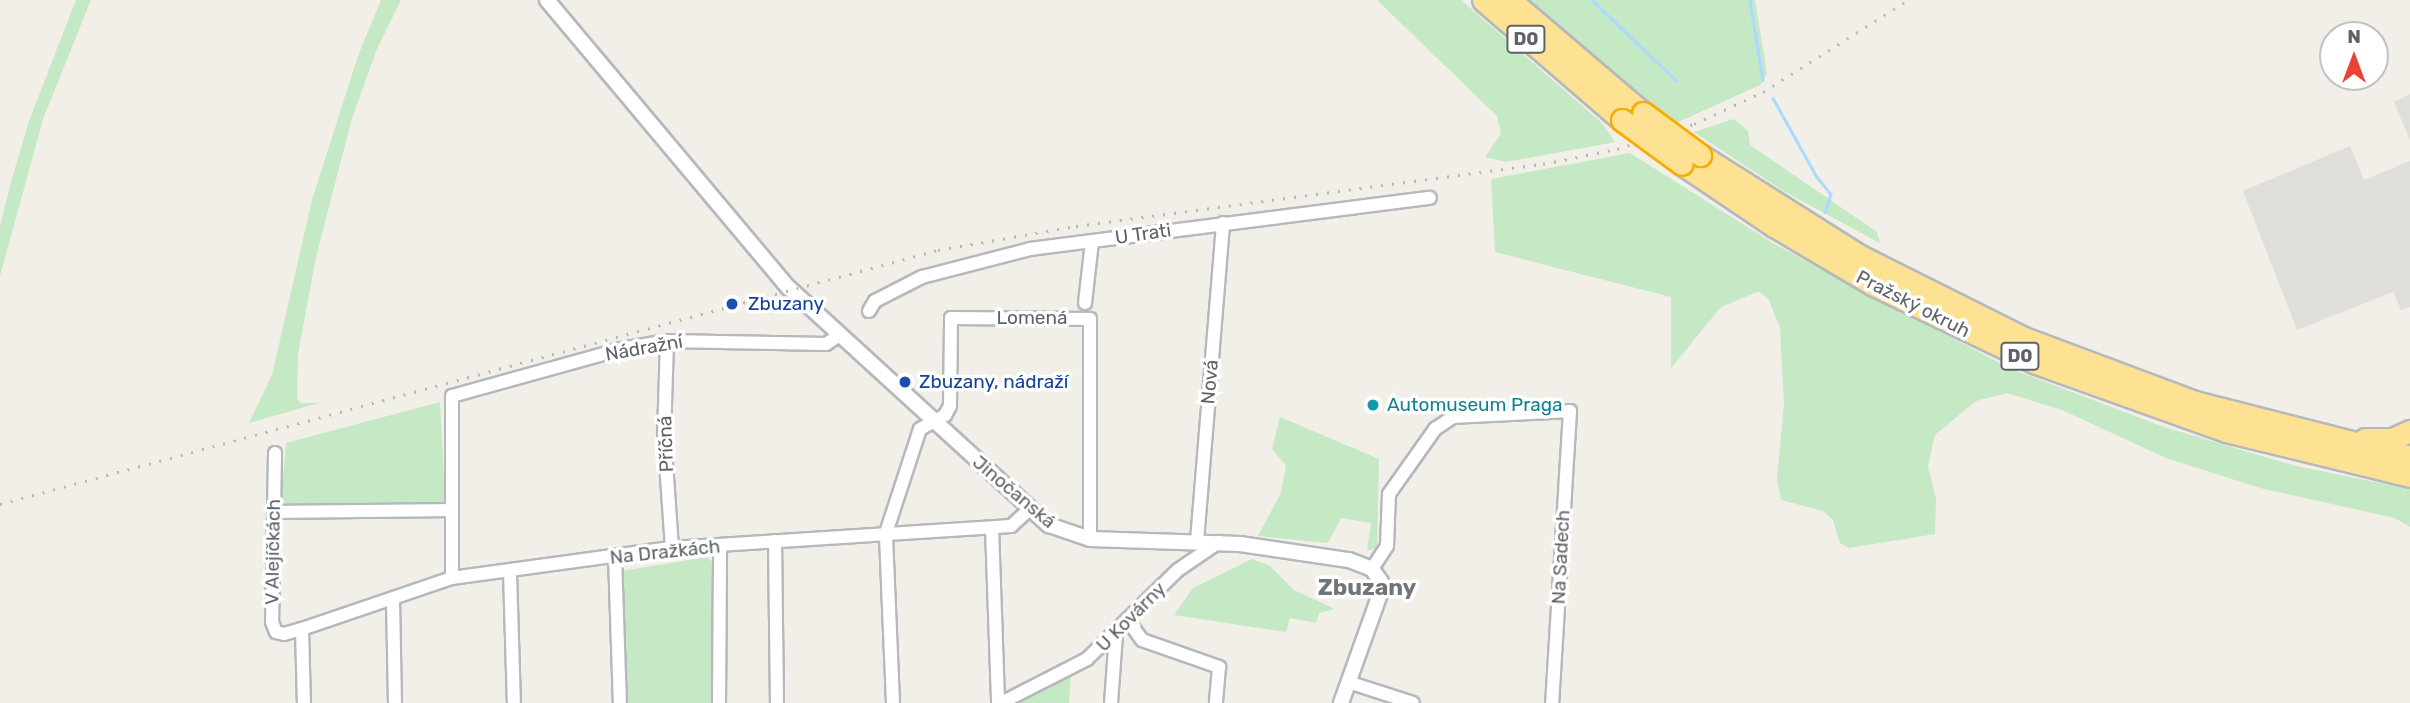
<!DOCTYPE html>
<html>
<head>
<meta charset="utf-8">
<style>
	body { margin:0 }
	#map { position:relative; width:2410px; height:703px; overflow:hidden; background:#f1efe8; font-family:Rubik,sans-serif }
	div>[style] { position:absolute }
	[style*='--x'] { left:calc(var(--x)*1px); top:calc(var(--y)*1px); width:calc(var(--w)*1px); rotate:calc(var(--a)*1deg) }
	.industrial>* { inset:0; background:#e0deda }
	.green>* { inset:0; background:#c5e8c5 }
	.stream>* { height:2.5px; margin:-1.25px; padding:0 1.25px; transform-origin:1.25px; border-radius:1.25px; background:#aadaff }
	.roads { filter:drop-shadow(2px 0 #b5b8bc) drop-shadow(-2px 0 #b5b8bc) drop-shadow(0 2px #b5b8bc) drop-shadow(0 -2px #b5b8bc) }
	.minor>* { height:12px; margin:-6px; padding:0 6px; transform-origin:6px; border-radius:6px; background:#fff }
	.tertiary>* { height:14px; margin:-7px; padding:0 7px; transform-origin:7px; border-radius:7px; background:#fff }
	.motorway>* { height:21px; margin:-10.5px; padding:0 10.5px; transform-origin:10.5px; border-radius:10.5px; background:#fde293 }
	.rail>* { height:2.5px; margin-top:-1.25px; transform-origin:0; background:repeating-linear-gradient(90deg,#b6b7b8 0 2px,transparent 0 11px) }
	.bridges { filter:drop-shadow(2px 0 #f9ab00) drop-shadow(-2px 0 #f9ab00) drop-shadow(0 2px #f9ab00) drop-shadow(0 -2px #f9ab00) }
	.motorway-bridge>* { height:21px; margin:-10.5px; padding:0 10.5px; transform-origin:10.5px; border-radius:10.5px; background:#fde293 }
	.dots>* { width:19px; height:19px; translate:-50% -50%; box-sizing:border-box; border:4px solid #fff; border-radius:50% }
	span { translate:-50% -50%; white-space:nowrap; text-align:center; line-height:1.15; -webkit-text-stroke:7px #fff; paint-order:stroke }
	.shield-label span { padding:2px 5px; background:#fff; border:2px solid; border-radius:5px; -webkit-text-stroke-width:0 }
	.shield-label { font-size:18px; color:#5f6368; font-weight:700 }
	.street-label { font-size:19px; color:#5f6368 }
	.transit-label { font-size:19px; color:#164399 }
	.left { translate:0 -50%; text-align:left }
	.culture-label { font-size:19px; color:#0d838f }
	.quarter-label { font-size:23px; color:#70757a; font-weight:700 }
	.north { position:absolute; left:2319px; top:21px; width:70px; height:70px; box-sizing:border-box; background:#fff; border:2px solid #bfc1c3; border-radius:50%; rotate:0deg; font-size:19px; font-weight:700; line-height:28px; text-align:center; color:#5f6368 }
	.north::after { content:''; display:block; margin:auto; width:24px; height:32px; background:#ea4335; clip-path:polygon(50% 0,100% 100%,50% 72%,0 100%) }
</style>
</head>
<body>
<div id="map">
	<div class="industrial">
		<i style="clip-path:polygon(2410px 94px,2410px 140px,2394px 102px)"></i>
		<i style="clip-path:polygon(2350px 146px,2364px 180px,2410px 161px,2410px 307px,2401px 310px,2393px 292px,2297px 330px,2243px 191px)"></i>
	</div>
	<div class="green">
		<i style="clip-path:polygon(76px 0,91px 0,43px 119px,0 276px,0 226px,11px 182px,29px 121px)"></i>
		<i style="clip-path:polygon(381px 0,401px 0,377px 49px,352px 118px,316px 257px,298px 354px,297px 398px,301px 403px,319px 403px,249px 423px,272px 375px,312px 200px,358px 56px)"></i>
		<i style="clip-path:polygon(1377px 0,1461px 0,1602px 123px,1615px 142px,1506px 162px,1485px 157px,1501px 134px,1497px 116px)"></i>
		<i style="clip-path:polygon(1520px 0,1755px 0,1767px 74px,1760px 85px,1676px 123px,1540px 22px)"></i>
		<i style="clip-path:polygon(1734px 119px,1748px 131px,1750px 145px,1877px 232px,1880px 243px,1785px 192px,1694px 132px)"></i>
		<i style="clip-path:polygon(1630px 153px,1776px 245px,2009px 368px,2164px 427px,2296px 466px,2410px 489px,2410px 527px,2395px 518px,2260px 488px,2166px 458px,2062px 410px,2007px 393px,1976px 401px,1935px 435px,1928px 466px,1936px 499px,1935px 534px,1849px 548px,1840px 543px,1833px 520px,1823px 511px,1781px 500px,1777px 479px,1784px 404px,1780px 328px,1769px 300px,1759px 291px,1721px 307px,1671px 368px,1671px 297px,1495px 252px,1491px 179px)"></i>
		<i style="clip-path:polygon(440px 402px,445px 499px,441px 504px,287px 506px,281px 501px,286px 443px)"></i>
		<i style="clip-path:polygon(1280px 417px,1379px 459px,1377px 548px,1367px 551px,1371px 523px,1341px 518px,1328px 543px,1258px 536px,1281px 493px,1286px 466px,1272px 449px)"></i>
		<i style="clip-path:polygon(707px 557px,712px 561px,712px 703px,626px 703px,622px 571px)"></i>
		<i style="clip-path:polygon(1252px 559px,1270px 566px,1294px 590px,1335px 609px,1319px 613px,1316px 623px,1290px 618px,1286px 632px,1174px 615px,1193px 588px)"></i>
		<i style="clip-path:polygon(1071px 677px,1069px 703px,1012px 703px,1042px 690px)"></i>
	</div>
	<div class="stream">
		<i style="--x:1592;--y:0;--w:117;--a:43.6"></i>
		<i style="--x:1750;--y:0;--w:81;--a:80.8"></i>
		<i style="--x:1773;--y:98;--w:90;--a:60.9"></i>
		<i style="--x:1817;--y:177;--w:22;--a:51"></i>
		<i style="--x:1831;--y:194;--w:19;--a:108"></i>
	</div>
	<div class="roads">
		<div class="minor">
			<i style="--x:1085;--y:303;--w:61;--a:-83.5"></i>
			<i style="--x:869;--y:311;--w:12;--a:-59"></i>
			<i style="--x:875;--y:301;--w:53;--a:-27.1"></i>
			<i style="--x:922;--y:277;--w:112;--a:-14.5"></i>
			<i style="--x:1030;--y:249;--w:403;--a:-7.3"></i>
			<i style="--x:667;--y:341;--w:93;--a:91.8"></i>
			<i style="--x:664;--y:434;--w:114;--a:86"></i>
			<i style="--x:275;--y:453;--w:169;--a:91"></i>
			<i style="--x:272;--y:622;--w:11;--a:68"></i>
			<i style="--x:276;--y:632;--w:8;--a:14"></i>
			<i style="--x:284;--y:634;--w:19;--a:-16"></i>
			<i style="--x:302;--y:629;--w:74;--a:88.5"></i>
			<i style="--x:274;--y:512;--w:177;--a:-0.6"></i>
			<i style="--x:992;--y:528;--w:175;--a:88"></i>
			<i style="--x:775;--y:541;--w:162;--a:89.3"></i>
			<i style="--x:1197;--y:541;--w:319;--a:-85.3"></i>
			<i style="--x:615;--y:556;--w:147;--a:88.1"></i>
			<i style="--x:1372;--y:569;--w:27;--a:-57"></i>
			<i style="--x:1387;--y:546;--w:52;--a:-87.8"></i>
			<i style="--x:1389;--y:494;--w:80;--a:-54.7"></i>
			<i style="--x:1435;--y:429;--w:22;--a:-34"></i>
			<i style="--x:1453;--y:417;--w:117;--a:-2.9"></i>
			<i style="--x:1570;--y:411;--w:293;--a:93.5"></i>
			<i style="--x:510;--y:572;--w:131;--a:88.3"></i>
			<i style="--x:452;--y:578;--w:182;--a:-90"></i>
			<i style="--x:452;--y:396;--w:175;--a:-15.5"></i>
			<i style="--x:621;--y:349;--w:47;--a:-9.9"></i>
			<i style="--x:667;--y:341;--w:159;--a:1.1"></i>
			<i style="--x:826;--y:344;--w:14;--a:-34"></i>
			<i style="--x:393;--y:600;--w:103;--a:88.9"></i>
			<i style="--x:1129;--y:622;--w:22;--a:54"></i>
			<i style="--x:1142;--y:640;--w:82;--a:19.3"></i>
			<i style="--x:1219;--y:667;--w:36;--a:95"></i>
			<i style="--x:302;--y:629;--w:158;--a:-18.8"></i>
			<i style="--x:452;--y:578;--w:222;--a:-7.8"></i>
			<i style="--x:672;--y:548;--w:340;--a:-3.7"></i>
			<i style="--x:1011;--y:526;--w:25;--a:-42"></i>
			<i style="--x:1348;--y:682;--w:68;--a:17.9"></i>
			<i style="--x:719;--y:703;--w:158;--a:-89.6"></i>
			<i style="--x:893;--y:703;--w:170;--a:-92.4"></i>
			<i style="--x:886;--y:533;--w:109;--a:-71.9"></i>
			<i style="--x:920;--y:429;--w:29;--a:-29"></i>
			<i style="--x:945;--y:415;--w:10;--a:-61"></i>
			<i style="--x:950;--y:406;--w:88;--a:-89.3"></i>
			<i style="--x:951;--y:318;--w:139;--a:0.4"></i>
			<i style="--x:1090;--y:319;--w:220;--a:90"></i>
			<i style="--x:1001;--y:703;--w:97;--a:-27.1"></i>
			<i style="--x:1087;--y:659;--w:127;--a:-44.4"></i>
			<i style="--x:1178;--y:570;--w:50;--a:-34.3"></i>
			<i style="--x:1111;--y:703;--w:68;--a:-85.8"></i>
		</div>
		<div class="tertiary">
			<i style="--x:547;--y:0;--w:376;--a:50"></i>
			<i style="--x:789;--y:288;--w:352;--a:42.4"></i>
			<i style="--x:1049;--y:525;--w:43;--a:18.9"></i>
			<i style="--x:1090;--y:539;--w:150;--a:1.9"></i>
			<i style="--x:1240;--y:544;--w:110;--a:8.4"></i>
			<i style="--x:1349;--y:560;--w:25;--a:21"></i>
			<i style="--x:1372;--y:569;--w:16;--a:55"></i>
			<i style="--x:1381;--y:582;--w:12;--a:95"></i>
			<i style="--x:1380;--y:594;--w:116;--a:109.7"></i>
		</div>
		<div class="motorway">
			<i style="--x:1483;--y:0;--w:184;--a:40.8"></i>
			<i style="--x:1510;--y:0;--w:175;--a:40.4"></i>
			<i style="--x:1700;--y:155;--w:189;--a:32.3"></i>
			<i style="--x:1860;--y:256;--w:183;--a:26.6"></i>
			<i style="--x:2024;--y:338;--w:183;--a:20.5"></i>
			<i style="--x:2195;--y:402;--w:222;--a:14.3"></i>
			<i style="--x:1682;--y:164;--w:111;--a:34"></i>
			<i style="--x:1774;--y:226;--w:114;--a:30.6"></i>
			<i style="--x:1872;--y:284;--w:182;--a:25.7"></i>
			<i style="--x:2036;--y:363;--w:202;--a:19.7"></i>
			<i style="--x:2226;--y:431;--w:189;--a:13.7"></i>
			<i style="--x:2365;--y:439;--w:27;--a:0"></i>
			<i style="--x:2392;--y:439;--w:20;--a:-24"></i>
		</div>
	</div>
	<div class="rail">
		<i style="--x:0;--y:504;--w:972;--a:-15.15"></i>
		<i style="--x:938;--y:250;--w:140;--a:-9.9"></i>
		<i style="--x:1076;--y:226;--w:471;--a:-7.6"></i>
		<i style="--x:1543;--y:164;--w:76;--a:-11.5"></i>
		<i style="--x:1617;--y:149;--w:81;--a:-18"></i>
		<i style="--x:1694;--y:124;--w:76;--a:-24.9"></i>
		<i style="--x:1763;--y:92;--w:172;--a:-32.4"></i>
	</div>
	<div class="bridges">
		<div class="motorway-bridge">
			<i style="--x:1643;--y:113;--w:71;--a:36.4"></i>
			<i style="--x:1622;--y:120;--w:74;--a:36.3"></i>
		</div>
	</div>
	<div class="dots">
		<i style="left:732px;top:304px;background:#1a4fb4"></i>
		<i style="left:905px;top:382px;background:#1a4fb4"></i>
		<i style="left:1373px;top:405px;background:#0f9aa8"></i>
	</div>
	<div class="shield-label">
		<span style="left:1526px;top:39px">D0</span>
		<span style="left:2020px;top:356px">D0</span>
	</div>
	<div class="street-label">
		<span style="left:1143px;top:234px;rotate:-8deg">U Trati</span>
		<span style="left:1913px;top:304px;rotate:27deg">Pražský okruh</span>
		<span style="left:1032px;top:318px">Lomená</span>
		<span style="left:644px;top:348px;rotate:-10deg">Nádražní</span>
		<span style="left:1210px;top:382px;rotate:-85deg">Nová</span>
		<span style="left:666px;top:444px;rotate:-92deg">Příčná</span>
		<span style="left:1014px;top:492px;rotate:40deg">Jinočanská</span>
		<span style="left:273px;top:552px;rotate:-89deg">V Alejíčkách</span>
		<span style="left:665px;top:552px;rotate:-6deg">Na Dražkách</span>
		<span style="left:1561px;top:557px;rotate:-87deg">Na Sadech</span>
		<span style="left:1131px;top:617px;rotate:-45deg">U Kovárny</span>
	</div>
	<div class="transit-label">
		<span class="left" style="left:748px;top:304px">Zbuzany</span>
		<span class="left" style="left:919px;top:382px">Zbuzany, nádraží</span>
	</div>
	<div class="culture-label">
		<span class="left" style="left:1387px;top:405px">Automuseum Praga</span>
	</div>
	<div class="quarter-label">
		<span style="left:1367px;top:587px">Zbuzany</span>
	</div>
	<div class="north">N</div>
</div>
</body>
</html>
